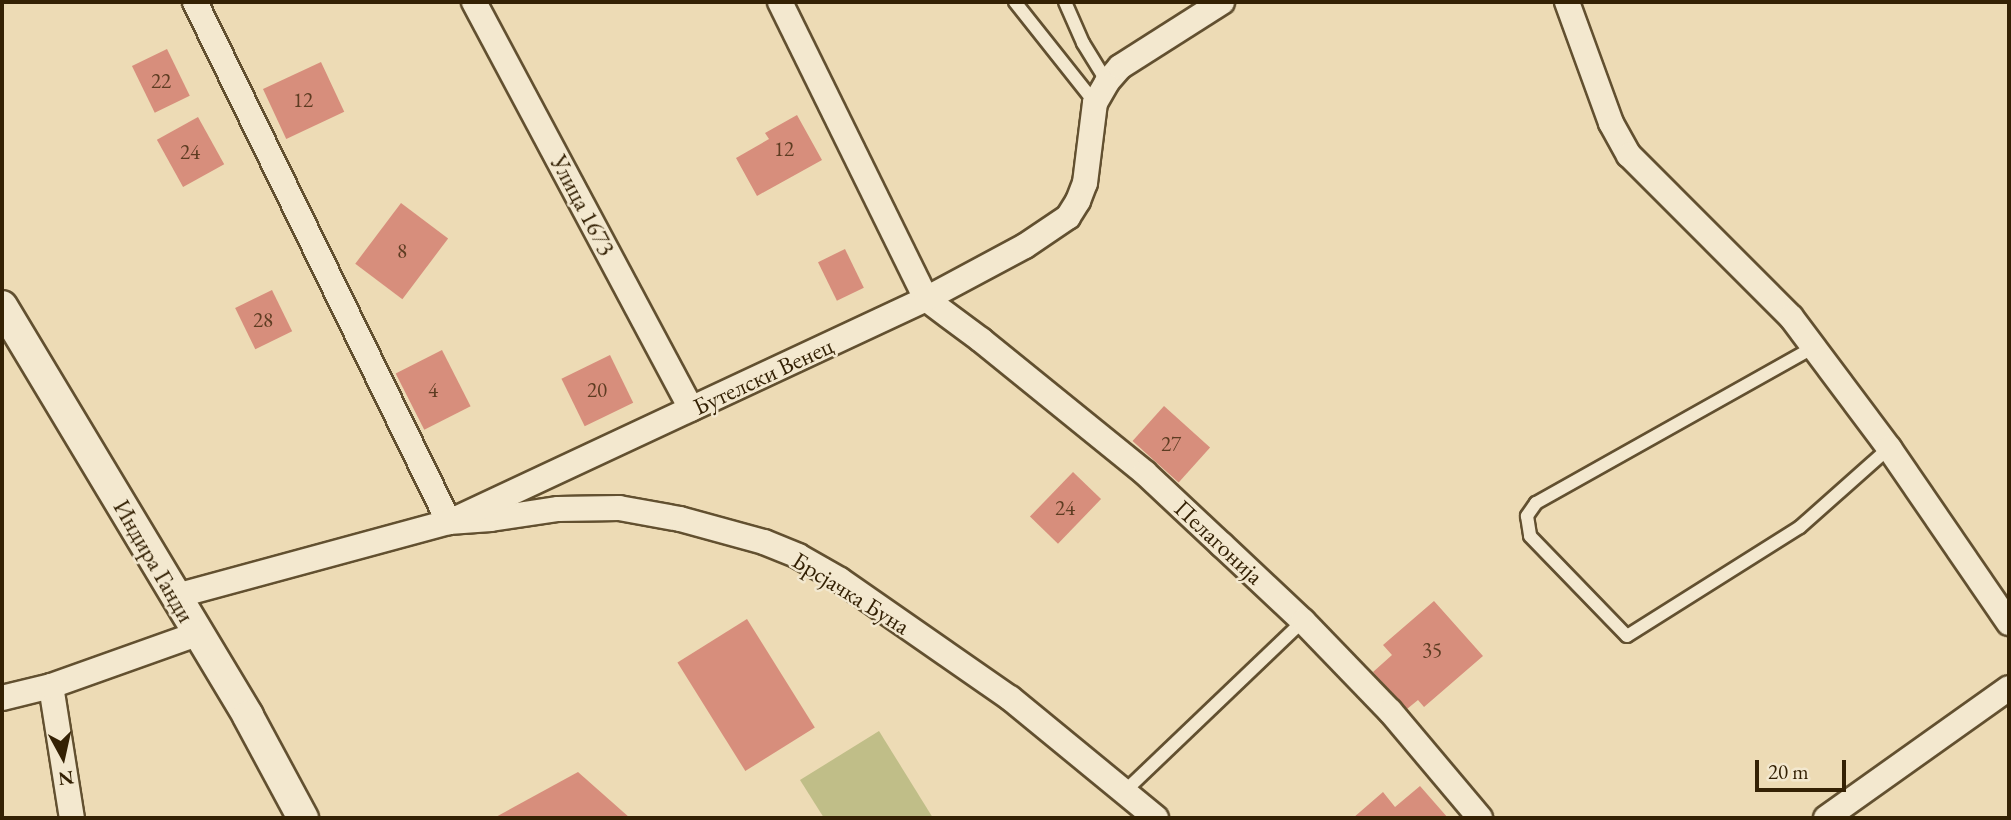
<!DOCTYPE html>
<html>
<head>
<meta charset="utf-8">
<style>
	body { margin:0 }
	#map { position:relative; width:2011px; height:820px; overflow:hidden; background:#eddbb5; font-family:"EB Garamond",serif }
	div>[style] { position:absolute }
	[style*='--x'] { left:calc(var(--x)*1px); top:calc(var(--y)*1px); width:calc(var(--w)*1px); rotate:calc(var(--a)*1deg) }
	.green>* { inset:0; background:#c0be88 }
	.building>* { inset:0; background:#d78e7c; transform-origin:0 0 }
	.roads { filter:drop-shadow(2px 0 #625030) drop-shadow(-2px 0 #625030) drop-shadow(0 2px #625030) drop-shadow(0 -2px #625030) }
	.service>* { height:12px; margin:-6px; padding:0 6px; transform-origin:6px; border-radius:6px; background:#f3e8cf }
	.minor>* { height:24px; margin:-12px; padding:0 12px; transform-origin:12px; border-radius:12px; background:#f3e8cf }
	.tertiary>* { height:30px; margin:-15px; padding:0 15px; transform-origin:15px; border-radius:15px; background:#f3e8cf }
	span { translate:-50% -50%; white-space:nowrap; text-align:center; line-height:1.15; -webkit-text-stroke:5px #f3e8cf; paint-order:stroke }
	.number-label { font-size:21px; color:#5d3c22 }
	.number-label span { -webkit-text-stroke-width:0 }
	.street-label { font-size:24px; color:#342104 }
	.frame { position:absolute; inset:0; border:4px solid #342104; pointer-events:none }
	.north { position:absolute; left:28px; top:722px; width:70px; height:70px; -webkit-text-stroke:5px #f3e8cf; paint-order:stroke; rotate:172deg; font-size:19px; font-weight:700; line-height:28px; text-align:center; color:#342104 }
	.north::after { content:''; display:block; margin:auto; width:24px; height:32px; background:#342104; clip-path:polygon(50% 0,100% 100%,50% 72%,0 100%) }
	.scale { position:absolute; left:1755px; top:760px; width:91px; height:32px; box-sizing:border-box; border:4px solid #342104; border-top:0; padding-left:9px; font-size:21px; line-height:24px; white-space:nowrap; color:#342104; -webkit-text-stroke:5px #f3e8cf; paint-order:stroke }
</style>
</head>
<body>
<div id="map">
	<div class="green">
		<i style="clip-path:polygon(879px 731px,933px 818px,824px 818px,800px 780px)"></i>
	</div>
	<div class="building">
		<i style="left:167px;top:49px;width:52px;height:39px;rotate:64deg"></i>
		<i style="left:321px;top:62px;width:55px;height:64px;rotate:65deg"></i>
		<i style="clip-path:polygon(797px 115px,822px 160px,757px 196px,736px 158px,769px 139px,765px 133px)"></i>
		<i style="left:198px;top:117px;width:54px;height:47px;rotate:61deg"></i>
		<i style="left:401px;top:203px;width:59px;height:76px;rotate:37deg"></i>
		<i style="left:845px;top:249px;width:43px;height:30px;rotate:64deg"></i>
		<i style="left:272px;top:290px;width:46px;height:41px;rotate:64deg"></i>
		<i style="left:442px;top:350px;width:63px;height:52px;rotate:63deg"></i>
		<i style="left:610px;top:355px;width:53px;height:54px;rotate:64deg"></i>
		<i style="left:1164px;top:406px;width:62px;height:47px;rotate:42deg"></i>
		<i style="left:1073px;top:472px;width:39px;height:62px;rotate:44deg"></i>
		<i style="clip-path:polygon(1434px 601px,1483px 656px,1424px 707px,1418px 700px,1407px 709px,1373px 672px,1392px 655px,1383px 645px)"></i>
		<i style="left:747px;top:619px;width:128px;height:82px;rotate:58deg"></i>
		<i style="clip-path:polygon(578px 772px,630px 818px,494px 818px)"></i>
		<i style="clip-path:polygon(1420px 786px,1448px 818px,1353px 818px,1383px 792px,1395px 807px)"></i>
	</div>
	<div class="roads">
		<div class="service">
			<i style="--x:1015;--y:2;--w:129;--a:51.6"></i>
			<i style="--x:1065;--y:2;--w:45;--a:66.3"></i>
			<i style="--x:1083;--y:43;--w:46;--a:58.4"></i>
			<i style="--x:1814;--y:347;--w:319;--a:150.7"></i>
			<i style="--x:1536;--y:503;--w:16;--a:125"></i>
			<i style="--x:1527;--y:516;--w:20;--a:81"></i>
			<i style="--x:1530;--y:536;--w:139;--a:45.9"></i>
			<i style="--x:1627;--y:636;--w:204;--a:-32.2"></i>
			<i style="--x:1800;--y:527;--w:119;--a:-41.6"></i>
			<i style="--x:1124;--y:792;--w:248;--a:-43.7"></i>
		</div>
		<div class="minor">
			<i style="--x:195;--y:2;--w:579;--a:63.97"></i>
			<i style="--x:449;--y:522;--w:42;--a:-4.1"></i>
			<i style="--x:491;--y:519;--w:68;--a:-8.5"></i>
			<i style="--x:558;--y:509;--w:61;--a:-0.9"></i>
			<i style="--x:619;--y:508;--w:62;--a:10.2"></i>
			<i style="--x:680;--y:519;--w:87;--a:15.3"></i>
			<i style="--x:764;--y:542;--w:37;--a:22"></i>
			<i style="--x:798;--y:556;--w:48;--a:29.7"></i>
			<i style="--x:840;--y:580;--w:207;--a:34.8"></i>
			<i style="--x:1010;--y:698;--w:189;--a:39.4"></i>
			<i style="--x:474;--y:2;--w:461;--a:61.9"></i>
			<i style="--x:780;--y:2;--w:331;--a:63.8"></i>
			<i style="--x:926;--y:299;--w:69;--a:36.7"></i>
			<i style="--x:981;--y:340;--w:211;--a:39"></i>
			<i style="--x:1145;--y:473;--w:105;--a:43.1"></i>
			<i style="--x:1222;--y:545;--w:111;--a:43.2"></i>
			<i style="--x:1303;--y:621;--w:125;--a:46"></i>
			<i style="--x:1390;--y:711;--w:140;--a:49.9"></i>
			<i style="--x:1567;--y:2;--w:129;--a:70"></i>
			<i style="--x:1611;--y:123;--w:37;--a:61"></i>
			<i style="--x:1629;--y:155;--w:229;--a:45"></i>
			<i style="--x:1791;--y:317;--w:164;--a:53.2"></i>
			<i style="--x:1889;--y:448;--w:212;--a:55.6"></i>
			<i style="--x:176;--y:596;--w:283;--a:-15.2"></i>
			<i style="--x:449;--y:522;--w:527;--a:-25.06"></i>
			<i style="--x:926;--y:299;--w:112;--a:-28.2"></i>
			<i style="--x:1025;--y:246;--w:52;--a:-34"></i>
			<i style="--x:1068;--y:217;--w:19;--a:-58"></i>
			<i style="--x:1078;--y:201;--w:19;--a:-69"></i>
			<i style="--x:1085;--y:183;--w:81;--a:-82.9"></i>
			<i style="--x:1095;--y:103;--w:24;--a:-60"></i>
			<i style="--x:1107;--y:82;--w:20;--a:-49"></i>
			<i style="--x:1120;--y:67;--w:121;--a:-32.5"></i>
			<i style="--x:51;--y:686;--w:134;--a:81"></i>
			<i style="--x:2;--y:698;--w:50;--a:-13.8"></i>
			<i style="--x:51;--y:686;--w:155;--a:-19.6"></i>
			<i style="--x:1826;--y:818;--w:224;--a:-35.4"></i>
		</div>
		<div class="tertiary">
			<i style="--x:2;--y:306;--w:478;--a:59"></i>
			<i style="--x:248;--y:716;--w:116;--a:61.7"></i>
		</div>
	</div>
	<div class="number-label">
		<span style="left:161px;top:81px">22</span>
		<span style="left:303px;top:100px">12</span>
		<span style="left:784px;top:149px">12</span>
		<span style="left:190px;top:152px">24</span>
		<span style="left:402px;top:251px">8</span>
		<span style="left:263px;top:320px">28</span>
		<span style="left:433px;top:390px">4</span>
		<span style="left:597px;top:390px">20</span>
		<span style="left:1171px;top:444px">27</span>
		<span style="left:1065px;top:508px">24</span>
		<span style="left:1432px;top:650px">35</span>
	</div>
	<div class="street-label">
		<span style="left:583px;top:205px;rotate:62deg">Улица 1673</span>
		<span style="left:763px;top:376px;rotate:-25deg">Бутелски Венец</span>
		<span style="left:1219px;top:542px;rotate:43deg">Пелагонија</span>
		<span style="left:154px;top:561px;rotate:60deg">Индира Ганди</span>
		<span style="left:851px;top:593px;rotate:32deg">Брсјачка Буна</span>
	</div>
	<div class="frame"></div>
	<div class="north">N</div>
	<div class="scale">20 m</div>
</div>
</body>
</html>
